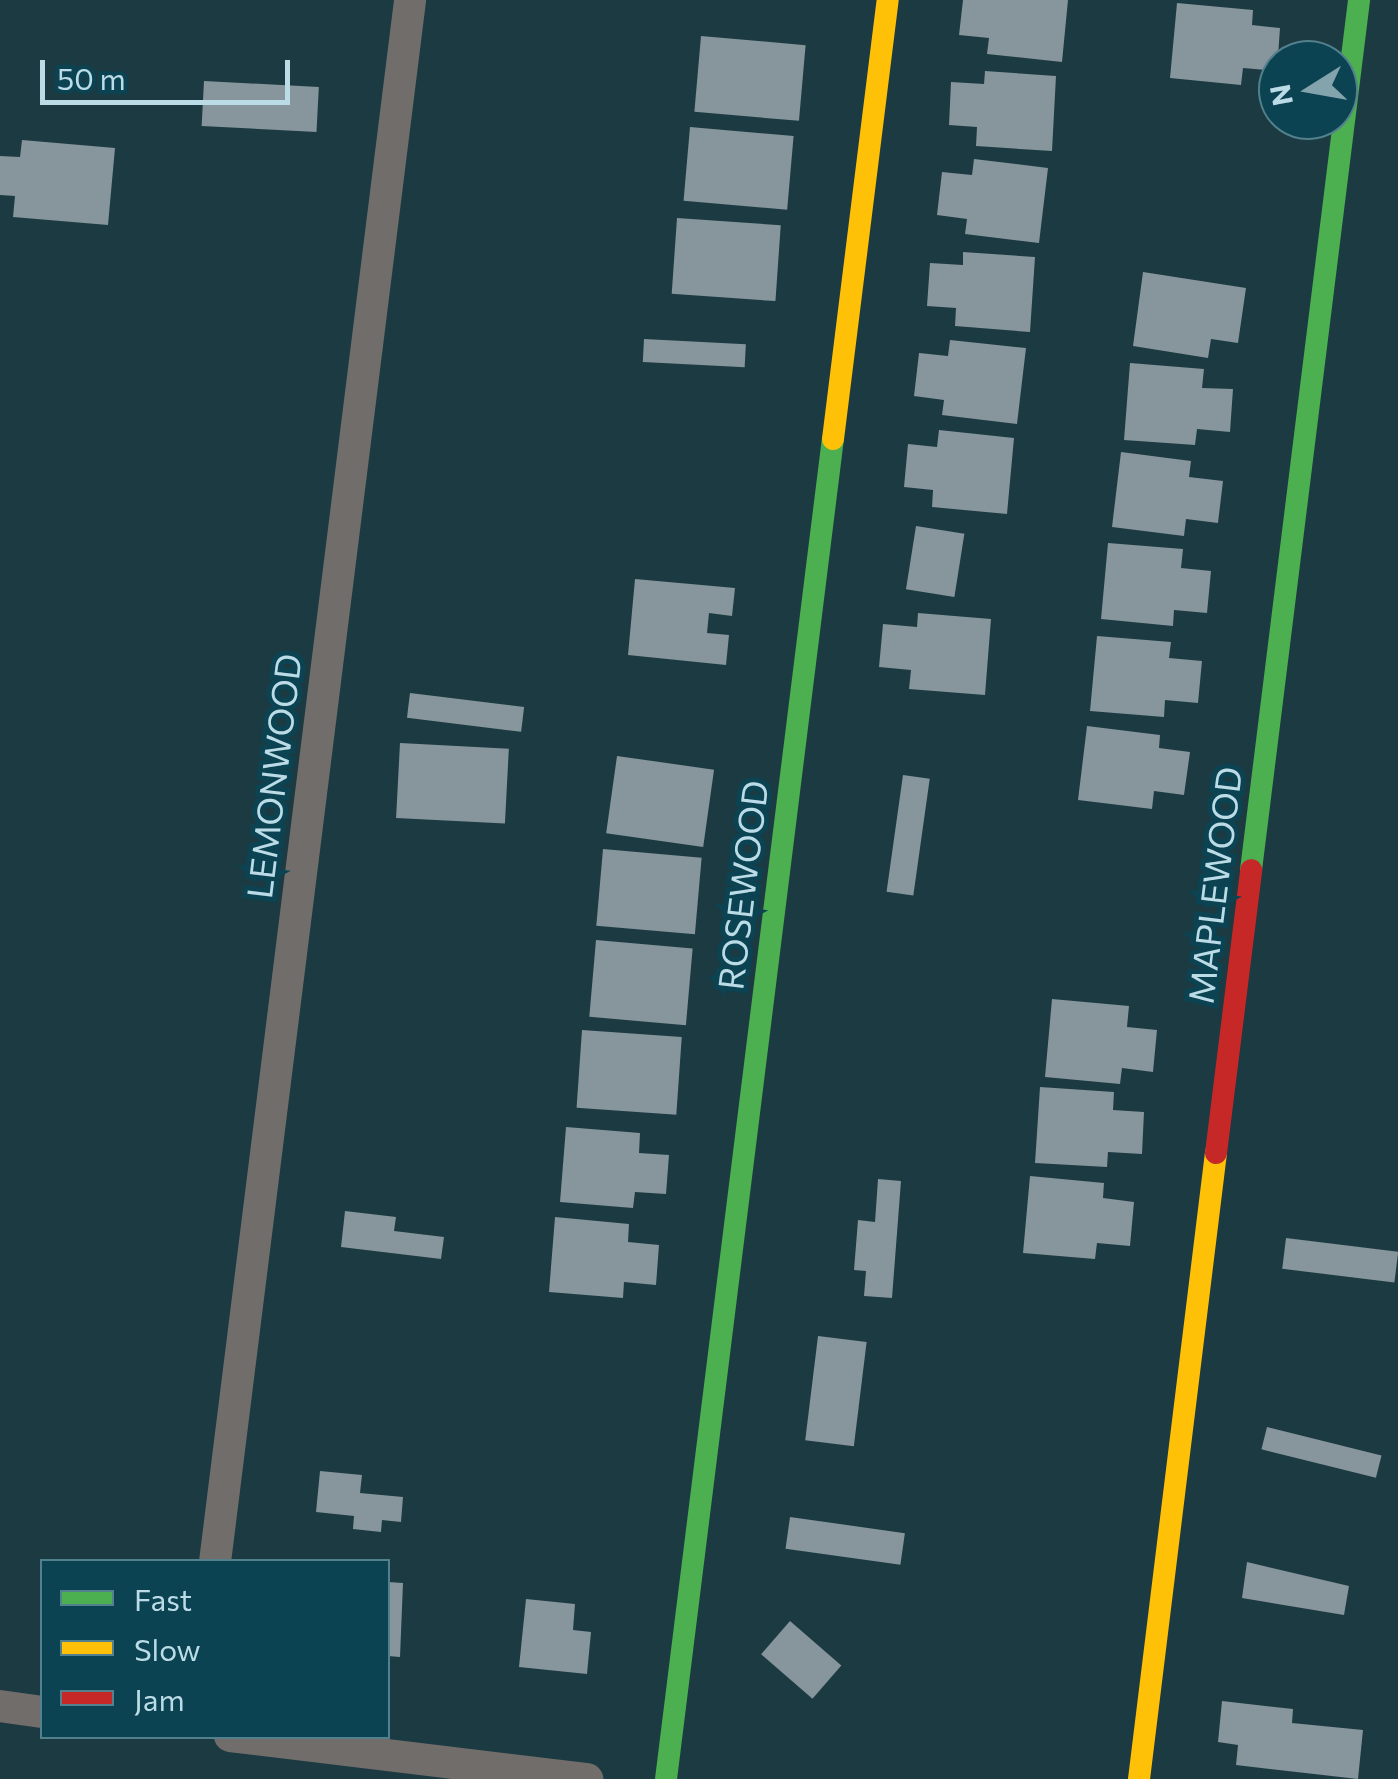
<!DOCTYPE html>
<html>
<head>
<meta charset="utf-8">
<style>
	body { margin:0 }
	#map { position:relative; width:1398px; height:1779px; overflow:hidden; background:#1c3a42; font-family:Commissioner,sans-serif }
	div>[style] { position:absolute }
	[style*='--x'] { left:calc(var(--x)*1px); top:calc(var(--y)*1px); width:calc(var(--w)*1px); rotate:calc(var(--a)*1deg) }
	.building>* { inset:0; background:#87959c; transform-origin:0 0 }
	.street>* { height:32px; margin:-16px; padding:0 16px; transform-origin:16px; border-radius:16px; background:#706d6b }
	.fast>* { height:22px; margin:-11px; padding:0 11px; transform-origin:11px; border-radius:11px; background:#4caf50 }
	.slow>* { height:22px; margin:-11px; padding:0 11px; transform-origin:11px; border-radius:11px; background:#ffc107 }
	.jam>* { height:22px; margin:-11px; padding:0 11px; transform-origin:11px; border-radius:11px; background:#c62828 }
	span { translate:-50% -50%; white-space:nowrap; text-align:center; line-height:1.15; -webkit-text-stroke:10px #0c4352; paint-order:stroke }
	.street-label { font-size:35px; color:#bbdbe6 }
	.legend { position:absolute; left:40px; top:1559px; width:350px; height:180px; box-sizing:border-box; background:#0c4352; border:2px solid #52808d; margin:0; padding:12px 18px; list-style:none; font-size:30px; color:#bbdbe6 }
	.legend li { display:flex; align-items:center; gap:20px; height:50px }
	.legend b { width:50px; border:2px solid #52808d }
	.north { position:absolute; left:1258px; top:40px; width:100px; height:100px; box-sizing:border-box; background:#0c4352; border:2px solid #52808d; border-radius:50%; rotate:259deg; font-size:28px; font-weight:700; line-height:40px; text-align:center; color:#bbdbe6 }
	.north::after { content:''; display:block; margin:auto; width:35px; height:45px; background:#83a3ad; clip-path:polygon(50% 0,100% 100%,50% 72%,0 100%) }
	.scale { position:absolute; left:40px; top:60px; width:250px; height:45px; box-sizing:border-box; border:5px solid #bbdbe6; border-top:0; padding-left:12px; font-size:30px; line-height:35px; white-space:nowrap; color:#bbdbe6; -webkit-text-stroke:8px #0c4352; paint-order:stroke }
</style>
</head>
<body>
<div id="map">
	<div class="building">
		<i style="clip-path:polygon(963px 0,1068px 0,1062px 62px,987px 54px,989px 38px,959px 35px)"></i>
		<i style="clip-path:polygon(1177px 3px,1253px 10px,1252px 25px,1280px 28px,1277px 71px,1243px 68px,1241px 85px,1170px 78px)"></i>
		<i style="left:701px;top:36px;width:105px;height:76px;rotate:5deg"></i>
		<i style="clip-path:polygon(985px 71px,1056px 76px,1052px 151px,976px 146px,977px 127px,949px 125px,951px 82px,984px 84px)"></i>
		<i style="left:204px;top:81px;width:115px;height:45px;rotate:3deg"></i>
		<i style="left:690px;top:127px;width:104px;height:74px;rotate:5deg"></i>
		<i style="clip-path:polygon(22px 140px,115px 148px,108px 225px,13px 217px,15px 196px,0 195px,0 156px,20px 157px)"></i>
		<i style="clip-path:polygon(974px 159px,1048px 168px,1039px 243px,965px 234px,967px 219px,937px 215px,942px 172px,972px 175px)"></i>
		<i style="left:677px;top:218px;width:104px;height:76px;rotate:4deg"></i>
		<i style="clip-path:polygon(963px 252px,1035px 257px,1030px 332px,955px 326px,956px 308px,927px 306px,930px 263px,963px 265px)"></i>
		<i style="clip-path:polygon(1143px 272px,1246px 288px,1238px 343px,1211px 339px,1208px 358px,1133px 346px)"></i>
		<i style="left:644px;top:339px;width:102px;height:23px;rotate:3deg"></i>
		<i style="clip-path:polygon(950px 340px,1026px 348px,1017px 424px,942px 415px,944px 400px,914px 396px,919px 353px,948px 356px)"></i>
		<i style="clip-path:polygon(1130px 363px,1204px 369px,1202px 388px,1233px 389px,1230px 432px,1197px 429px,1195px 445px,1124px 440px)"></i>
		<i style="clip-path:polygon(939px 430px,1014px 438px,1007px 514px,932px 507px,933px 490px,904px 487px,908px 444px,937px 447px)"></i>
		<i style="clip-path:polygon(1121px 452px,1191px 461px,1189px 477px,1223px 481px,1218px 523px,1186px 519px,1184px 536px,1112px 527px)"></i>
		<i style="left:916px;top:526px;width:49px;height:64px;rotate:9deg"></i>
		<i style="clip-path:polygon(1108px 543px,1183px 549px,1181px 568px,1211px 571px,1207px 613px,1174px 610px,1173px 626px,1101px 619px)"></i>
		<i style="clip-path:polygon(635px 579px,735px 588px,732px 616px,709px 613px,707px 633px,729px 635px,726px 665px,628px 655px)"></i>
		<i style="clip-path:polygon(918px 613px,991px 619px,985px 695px,909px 689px,911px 670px,879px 667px,883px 624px,917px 627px)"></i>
		<i style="clip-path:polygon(1097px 636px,1171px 642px,1169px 658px,1202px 661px,1198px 703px,1165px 700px,1164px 717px,1090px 711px)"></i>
		<i style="left:410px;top:693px;width:115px;height:25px;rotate:7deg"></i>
		<i style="clip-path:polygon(1087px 726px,1160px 735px,1159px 748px,1190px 752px,1184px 795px,1154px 791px,1152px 809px,1078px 800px)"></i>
		<i style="left:400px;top:743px;width:109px;height:75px;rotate:3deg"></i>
		<i style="left:617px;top:756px;width:98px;height:78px;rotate:8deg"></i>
		<i style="left:903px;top:775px;width:27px;height:118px;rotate:8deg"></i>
		<i style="left:603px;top:849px;width:99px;height:77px;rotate:5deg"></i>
		<i style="left:596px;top:940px;width:97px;height:77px;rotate:5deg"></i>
		<i style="clip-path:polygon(1052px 999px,1129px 1006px,1127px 1027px,1157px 1030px,1153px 1072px,1122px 1068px,1120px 1084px,1045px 1077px)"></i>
		<i style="left:582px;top:1030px;width:100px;height:78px;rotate:4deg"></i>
		<i style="clip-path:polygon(1040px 1087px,1114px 1092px,1113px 1110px,1144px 1112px,1142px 1154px,1108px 1152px,1107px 1167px,1035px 1163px)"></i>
		<i style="clip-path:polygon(566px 1127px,640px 1133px,639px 1153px,669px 1155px,666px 1194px,635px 1192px,633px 1208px,560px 1202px)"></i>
		<i style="clip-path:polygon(1030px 1176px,1104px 1183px,1103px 1198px,1134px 1202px,1130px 1246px,1097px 1243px,1095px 1259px,1023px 1253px)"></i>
		<i style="clip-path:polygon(878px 1179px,901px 1181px,892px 1298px,864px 1296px,866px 1271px,854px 1270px,858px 1220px,875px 1222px)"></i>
		<i style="clip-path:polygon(345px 1211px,396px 1217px,394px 1231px,444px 1237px,441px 1259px,341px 1247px)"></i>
		<i style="clip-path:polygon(555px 1217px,629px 1224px,628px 1242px,659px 1245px,656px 1285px,624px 1282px,623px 1298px,549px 1292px)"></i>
		<i style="left:1286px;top:1238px;width:113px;height:31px;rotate:7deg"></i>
		<i style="left:818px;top:1336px;width:49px;height:105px;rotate:7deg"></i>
		<i style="left:1267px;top:1427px;width:118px;height:23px;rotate:14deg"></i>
		<i style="clip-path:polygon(320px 1471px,362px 1475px,360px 1493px,403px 1497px,401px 1522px,382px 1520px,381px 1532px,353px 1529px,354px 1516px,316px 1512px)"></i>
		<i style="left:790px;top:1517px;width:116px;height:32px;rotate:8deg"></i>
		<i style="clip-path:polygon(1247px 1562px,1349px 1586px,1344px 1615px,1242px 1598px)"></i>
		<i style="clip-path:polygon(388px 1582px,403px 1583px,400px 1657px,388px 1656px)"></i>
		<i style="clip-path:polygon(526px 1599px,575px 1604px,573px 1630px,591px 1632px,587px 1674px,519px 1667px)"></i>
		<i style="left:790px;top:1621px;width:68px;height:44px;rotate:41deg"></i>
		<i style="clip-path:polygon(1222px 1701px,1293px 1709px,1292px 1723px,1363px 1730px,1358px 1779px,1236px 1765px,1238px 1745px,1218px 1742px)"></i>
	</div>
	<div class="street">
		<i style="--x:215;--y:1562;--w:1574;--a:-82.88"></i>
		<i style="--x:0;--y:1706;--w:42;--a:8.1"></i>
		<i style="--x:230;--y:1736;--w:360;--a:6.9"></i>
	</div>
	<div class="fast">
		<i style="--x:1251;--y:870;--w:877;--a:-82.92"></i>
		<i style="--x:666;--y:1779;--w:1350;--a:-82.9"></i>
	</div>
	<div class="slow">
		<i style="--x:833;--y:439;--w:442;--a:-82.9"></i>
		<i style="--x:1139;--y:1779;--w:631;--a:-82.99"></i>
	</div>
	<div class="jam">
		<i style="--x:1216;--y:1153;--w:285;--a:-82.9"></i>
	</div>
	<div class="street-label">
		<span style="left:273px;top:776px;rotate:-83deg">LEMONWOOD</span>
		<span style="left:742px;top:885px;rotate:-83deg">ROSEWOOD</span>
		<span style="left:1214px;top:885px;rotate:-83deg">MAPLEWOOD</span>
	</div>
	<ul class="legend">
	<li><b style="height:12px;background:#4caf50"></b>Fast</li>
	<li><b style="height:12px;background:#ffc107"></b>Slow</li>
	<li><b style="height:12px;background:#c62828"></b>Jam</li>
	</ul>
	<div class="north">N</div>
	<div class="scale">50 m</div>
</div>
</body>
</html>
